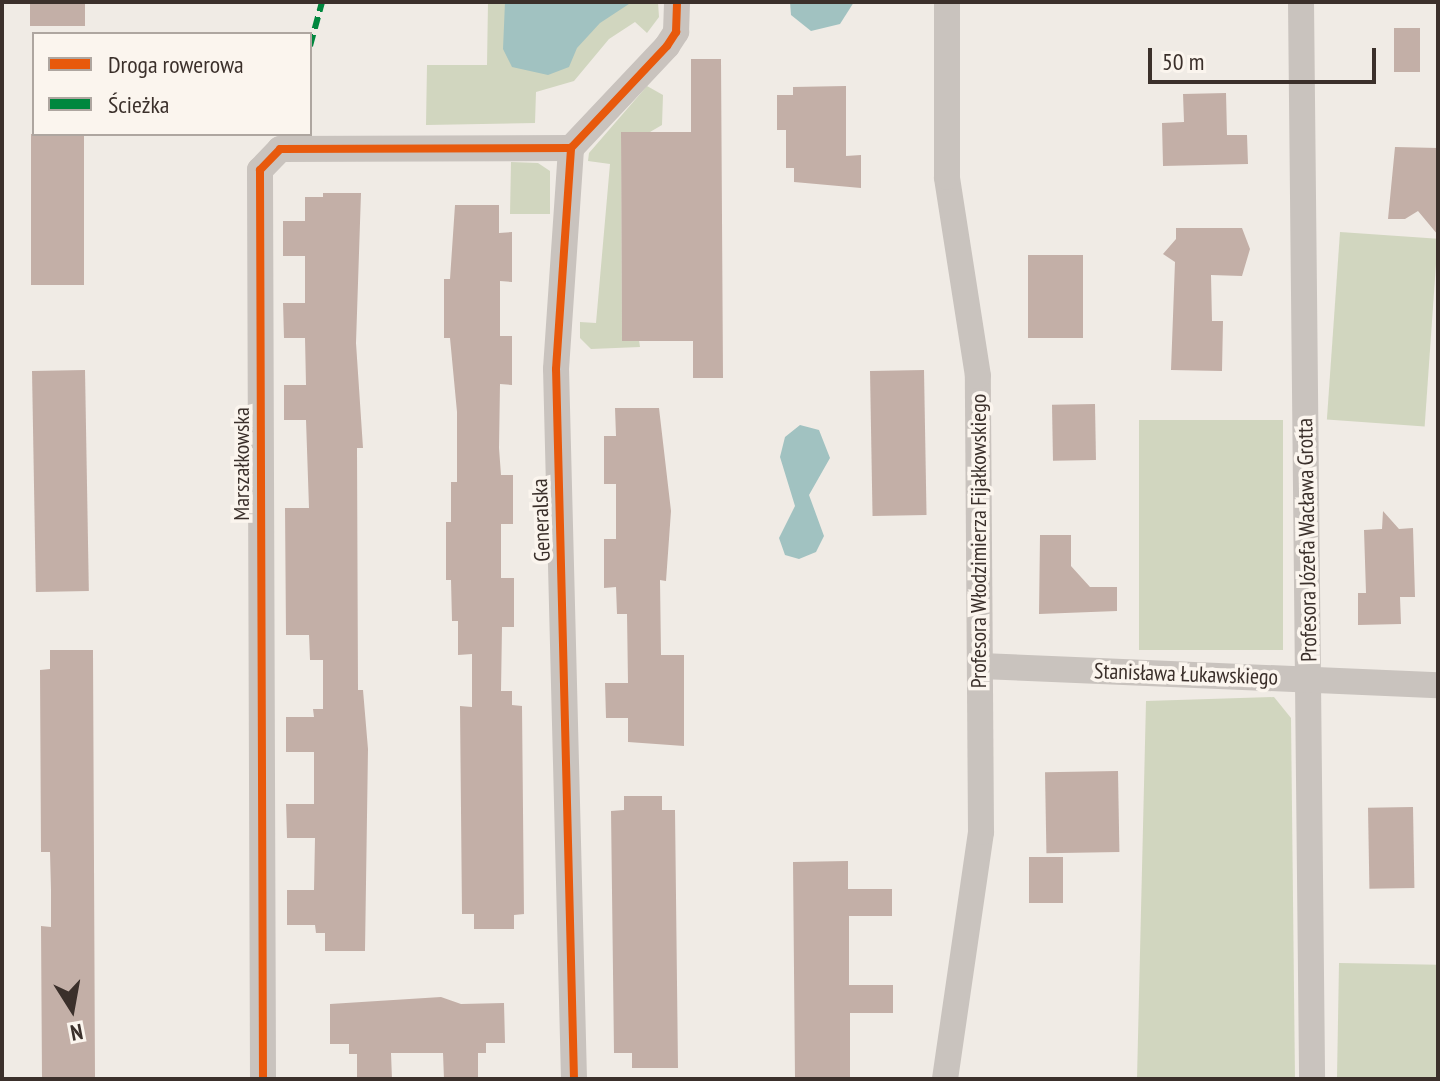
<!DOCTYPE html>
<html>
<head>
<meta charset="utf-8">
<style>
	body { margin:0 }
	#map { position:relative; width:1440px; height:1081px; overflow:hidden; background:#f0ebe5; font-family:"PT Sans Narrow",sans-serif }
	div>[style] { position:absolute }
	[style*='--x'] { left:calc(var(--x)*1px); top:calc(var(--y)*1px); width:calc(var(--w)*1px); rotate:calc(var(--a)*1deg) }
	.green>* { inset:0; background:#d1d6bf; transform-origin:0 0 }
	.water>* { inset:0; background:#a1c2c1 }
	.building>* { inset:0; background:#c3afa7; transform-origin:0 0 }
	.street>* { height:26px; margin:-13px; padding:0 13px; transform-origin:13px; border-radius:13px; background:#c9c3be }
	.quiet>* { height:6px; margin-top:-3px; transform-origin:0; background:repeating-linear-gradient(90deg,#00873e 0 12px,transparent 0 18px) }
	.cycleway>* { height:8px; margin:-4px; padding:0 4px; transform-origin:4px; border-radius:4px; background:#e8590c }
	span { translate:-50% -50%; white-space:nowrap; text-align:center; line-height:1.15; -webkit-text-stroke:7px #fbf5ee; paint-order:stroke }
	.street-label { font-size:22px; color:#3b302b }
	.frame { position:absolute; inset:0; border:4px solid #3b302b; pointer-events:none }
	.legend { position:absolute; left:32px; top:32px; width:280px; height:104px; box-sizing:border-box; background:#fbf5ee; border:2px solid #aea6a0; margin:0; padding:10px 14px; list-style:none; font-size:24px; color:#3b302b }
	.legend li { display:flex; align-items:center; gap:16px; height:40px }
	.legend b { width:40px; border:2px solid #aea6a0 }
	.north { position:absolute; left:32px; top:969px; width:80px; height:80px; -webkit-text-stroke:6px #fbf5ee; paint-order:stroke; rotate:169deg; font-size:22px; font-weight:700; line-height:32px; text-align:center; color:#3b302b }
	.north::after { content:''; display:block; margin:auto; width:28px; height:36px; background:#3b302b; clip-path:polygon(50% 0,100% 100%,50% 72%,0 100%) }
	.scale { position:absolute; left:1148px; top:48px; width:228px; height:36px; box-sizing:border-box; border:4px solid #3b302b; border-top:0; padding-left:10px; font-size:24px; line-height:28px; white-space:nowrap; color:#3b302b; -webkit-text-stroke:6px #fbf5ee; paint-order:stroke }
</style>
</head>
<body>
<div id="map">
	<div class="green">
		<i style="clip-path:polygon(488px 2px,658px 2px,659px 17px,647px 33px,635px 22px,609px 39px,574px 81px,536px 92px,535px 123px,426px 125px,427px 65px,487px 65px)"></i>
		<i style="clip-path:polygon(647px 86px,663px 95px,662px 125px,650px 132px,621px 133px,622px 340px,639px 340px,640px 347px,591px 349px,580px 338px,580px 322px,596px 323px,610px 164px,588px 161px,589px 153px)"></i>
		<i style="clip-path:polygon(511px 162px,538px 163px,550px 171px,550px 214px,510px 214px)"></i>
		<i style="left:1340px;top:232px;width:98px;height:188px;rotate:4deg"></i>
		<i style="left:1283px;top:420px;width:230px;height:144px;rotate:90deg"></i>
		<i style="clip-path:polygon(1274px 697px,1291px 718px,1295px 1079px,1137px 1079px,1146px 701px)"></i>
		<i style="left:1339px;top:963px;width:99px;height:116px;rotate:1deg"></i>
	</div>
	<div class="water">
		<i style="clip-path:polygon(505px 2px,632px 2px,600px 23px,577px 48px,569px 67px,548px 75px,512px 67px,503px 49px)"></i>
		<i style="clip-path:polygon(790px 2px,854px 2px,840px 24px,811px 31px,791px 15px)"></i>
		<i style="clip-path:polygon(800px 425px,819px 430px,830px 458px,809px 495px,824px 536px,816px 552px,799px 559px,785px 555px,779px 538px,795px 506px,780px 457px,785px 437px)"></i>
	</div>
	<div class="building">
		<i style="left:30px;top:2px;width:55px;height:24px"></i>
		<i style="left:1394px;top:28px;width:26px;height:44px"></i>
		<i style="clip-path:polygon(691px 59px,721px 59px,723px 378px,693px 378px,693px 341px,622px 341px,621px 132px,691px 132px)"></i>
		<i style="clip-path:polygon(846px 86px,846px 156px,861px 155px,861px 188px,794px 182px,794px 168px,786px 168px,786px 130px,777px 130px,777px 95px,793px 95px,793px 87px)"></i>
		<i style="clip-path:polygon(1226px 93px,1227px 135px,1247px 135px,1248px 164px,1163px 166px,1162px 123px,1184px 122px,1183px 94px)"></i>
		<i style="left:31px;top:134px;width:53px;height:151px"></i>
		<i style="clip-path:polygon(1395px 147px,1438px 148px,1438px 235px,1418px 211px,1405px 219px,1388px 219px)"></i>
		<i style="clip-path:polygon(323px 193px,361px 193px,356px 343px,363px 448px,357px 448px,358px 690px,363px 690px,368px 749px,365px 951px,325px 951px,325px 933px,316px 933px,315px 925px,287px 925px,287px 890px,314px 890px,315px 838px,287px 838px,286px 804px,314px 804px,314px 752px,286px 752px,286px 717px,314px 717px,313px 709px,323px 709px,323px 660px,310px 660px,309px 635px,286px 635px,285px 508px,309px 508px,306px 420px,284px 420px,284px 385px,306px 385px,305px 338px,284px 338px,283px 303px,305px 303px,305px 256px,283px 256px,283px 221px,305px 221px,305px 197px,323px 197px)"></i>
		<i style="clip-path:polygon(455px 205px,499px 205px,499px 233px,512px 232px,512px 282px,500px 281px,500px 336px,512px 336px,512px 385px,500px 384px,499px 448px,501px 475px,513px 475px,513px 524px,501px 524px,501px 578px,514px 578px,514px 627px,502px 627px,501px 691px,512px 691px,512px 705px,522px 706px,524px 914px,514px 915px,514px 929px,474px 929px,474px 914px,462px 914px,460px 706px,472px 707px,472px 654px,458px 655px,458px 621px,452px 621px,451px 580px,446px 580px,446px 522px,451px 522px,451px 482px,457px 482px,457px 412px,450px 338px,444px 338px,444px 279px,450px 279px)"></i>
		<i style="clip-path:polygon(1176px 228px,1242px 228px,1250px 249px,1242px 276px,1211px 275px,1212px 321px,1223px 321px,1222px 371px,1171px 370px,1175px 262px,1163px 254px,1176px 239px)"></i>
		<i style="left:1028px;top:255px;width:55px;height:83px"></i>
		<i style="left:85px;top:370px;width:221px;height:53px;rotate:89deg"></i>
		<i style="left:924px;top:370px;width:145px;height:54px;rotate:89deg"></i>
		<i style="left:1095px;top:404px;width:56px;height:43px;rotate:89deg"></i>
		<i style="clip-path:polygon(615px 408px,659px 408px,671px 511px,666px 581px,660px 580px,661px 655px,684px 655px,684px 746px,628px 742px,628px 718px,606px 718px,605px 683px,628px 683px,627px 614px,617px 614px,616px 587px,604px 588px,604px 539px,616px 539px,616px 484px,604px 484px,604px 436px,616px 436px)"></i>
		<i style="clip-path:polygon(1383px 511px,1399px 529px,1413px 528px,1415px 597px,1400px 597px,1401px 624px,1358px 625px,1358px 593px,1366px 593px,1364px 530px,1382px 529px)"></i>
		<i style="clip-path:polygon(1040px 535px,1071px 535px,1071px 566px,1090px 587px,1117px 587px,1117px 611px,1039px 614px)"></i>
		<i style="clip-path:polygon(50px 650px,93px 650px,95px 1079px,42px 1079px,41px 926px,51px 927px,51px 890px,50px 852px,41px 852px,40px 670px,50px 669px)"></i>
		<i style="left:1118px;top:771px;width:81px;height:73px;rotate:89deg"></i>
		<i style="clip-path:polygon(624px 796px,662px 796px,662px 810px,675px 810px,678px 1068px,632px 1068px,632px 1053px,614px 1053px,611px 811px,624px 810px)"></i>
		<i style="left:1413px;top:807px;width:81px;height:45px;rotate:89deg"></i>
		<i style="left:1029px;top:857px;width:34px;height:46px"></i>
		<i style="clip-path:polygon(848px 861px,848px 889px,892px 889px,892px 916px,849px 916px,849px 985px,893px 985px,893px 1013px,850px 1013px,850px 1079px,795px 1079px,793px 862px)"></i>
		<i style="clip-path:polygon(441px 997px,461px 1004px,504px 1003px,505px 1043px,486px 1043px,486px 1053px,478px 1053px,478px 1079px,444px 1079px,443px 1053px,391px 1053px,392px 1079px,357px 1079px,357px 1054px,349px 1054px,349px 1044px,330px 1044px,330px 1004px)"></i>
	</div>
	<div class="street">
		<i style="--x:1301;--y:2;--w:1077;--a:89.41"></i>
		<i style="--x:981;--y:666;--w:457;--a:2.4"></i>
		<i style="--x:263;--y:1079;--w:909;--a:-90.19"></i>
		<i style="--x:260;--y:170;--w:29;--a:-46"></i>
		<i style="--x:280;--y:149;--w:291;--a:-0.2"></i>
		<i style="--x:574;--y:1079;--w:710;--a:-91.45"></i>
		<i style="--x:556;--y:369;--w:222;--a:-86.1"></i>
		<i style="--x:571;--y:148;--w:140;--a:-46.7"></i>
		<i style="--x:667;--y:46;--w:17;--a:-57"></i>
		<i style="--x:676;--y:32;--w:30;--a:-88"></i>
		<i style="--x:945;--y:1079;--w:250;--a:-81.7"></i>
		<i style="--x:981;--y:832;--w:456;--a:-90.4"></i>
		<i style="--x:978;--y:376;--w:201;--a:-98.9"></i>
		<i style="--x:947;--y:177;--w:175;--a:-90"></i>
	</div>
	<div class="quiet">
		<i style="--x:310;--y:46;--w:46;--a:-74.7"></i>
	</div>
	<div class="cycleway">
		<i style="--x:263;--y:1079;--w:909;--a:-90.19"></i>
		<i style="--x:260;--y:170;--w:29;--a:-46"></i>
		<i style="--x:280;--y:149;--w:291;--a:-0.2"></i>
		<i style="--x:574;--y:1079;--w:710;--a:-91.45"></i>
		<i style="--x:556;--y:369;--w:222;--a:-86.1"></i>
		<i style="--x:571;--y:148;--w:140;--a:-46.7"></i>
		<i style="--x:667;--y:46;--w:17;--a:-57"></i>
		<i style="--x:676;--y:32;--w:30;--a:-88"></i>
	</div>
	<div class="street-label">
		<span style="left:242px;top:464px;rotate:-90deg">Marszałkowska</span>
		<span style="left:541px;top:520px;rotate:-92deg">Generalska</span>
		<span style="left:1307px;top:540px;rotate:-91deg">Profesora Józefa Wacława Grotta</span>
		<span style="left:979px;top:541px;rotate:-90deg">Profesora Włodzimierza Fijałkowskiego</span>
		<span style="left:1186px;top:674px;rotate:2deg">Stanisława Łukawskiego</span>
	</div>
	<div class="frame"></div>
	<ul class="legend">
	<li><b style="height:10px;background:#e8590c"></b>Droga rowerowa</li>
	<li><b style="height:10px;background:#00873e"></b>Ścieżka</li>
	</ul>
	<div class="north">N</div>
	<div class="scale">50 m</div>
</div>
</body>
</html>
